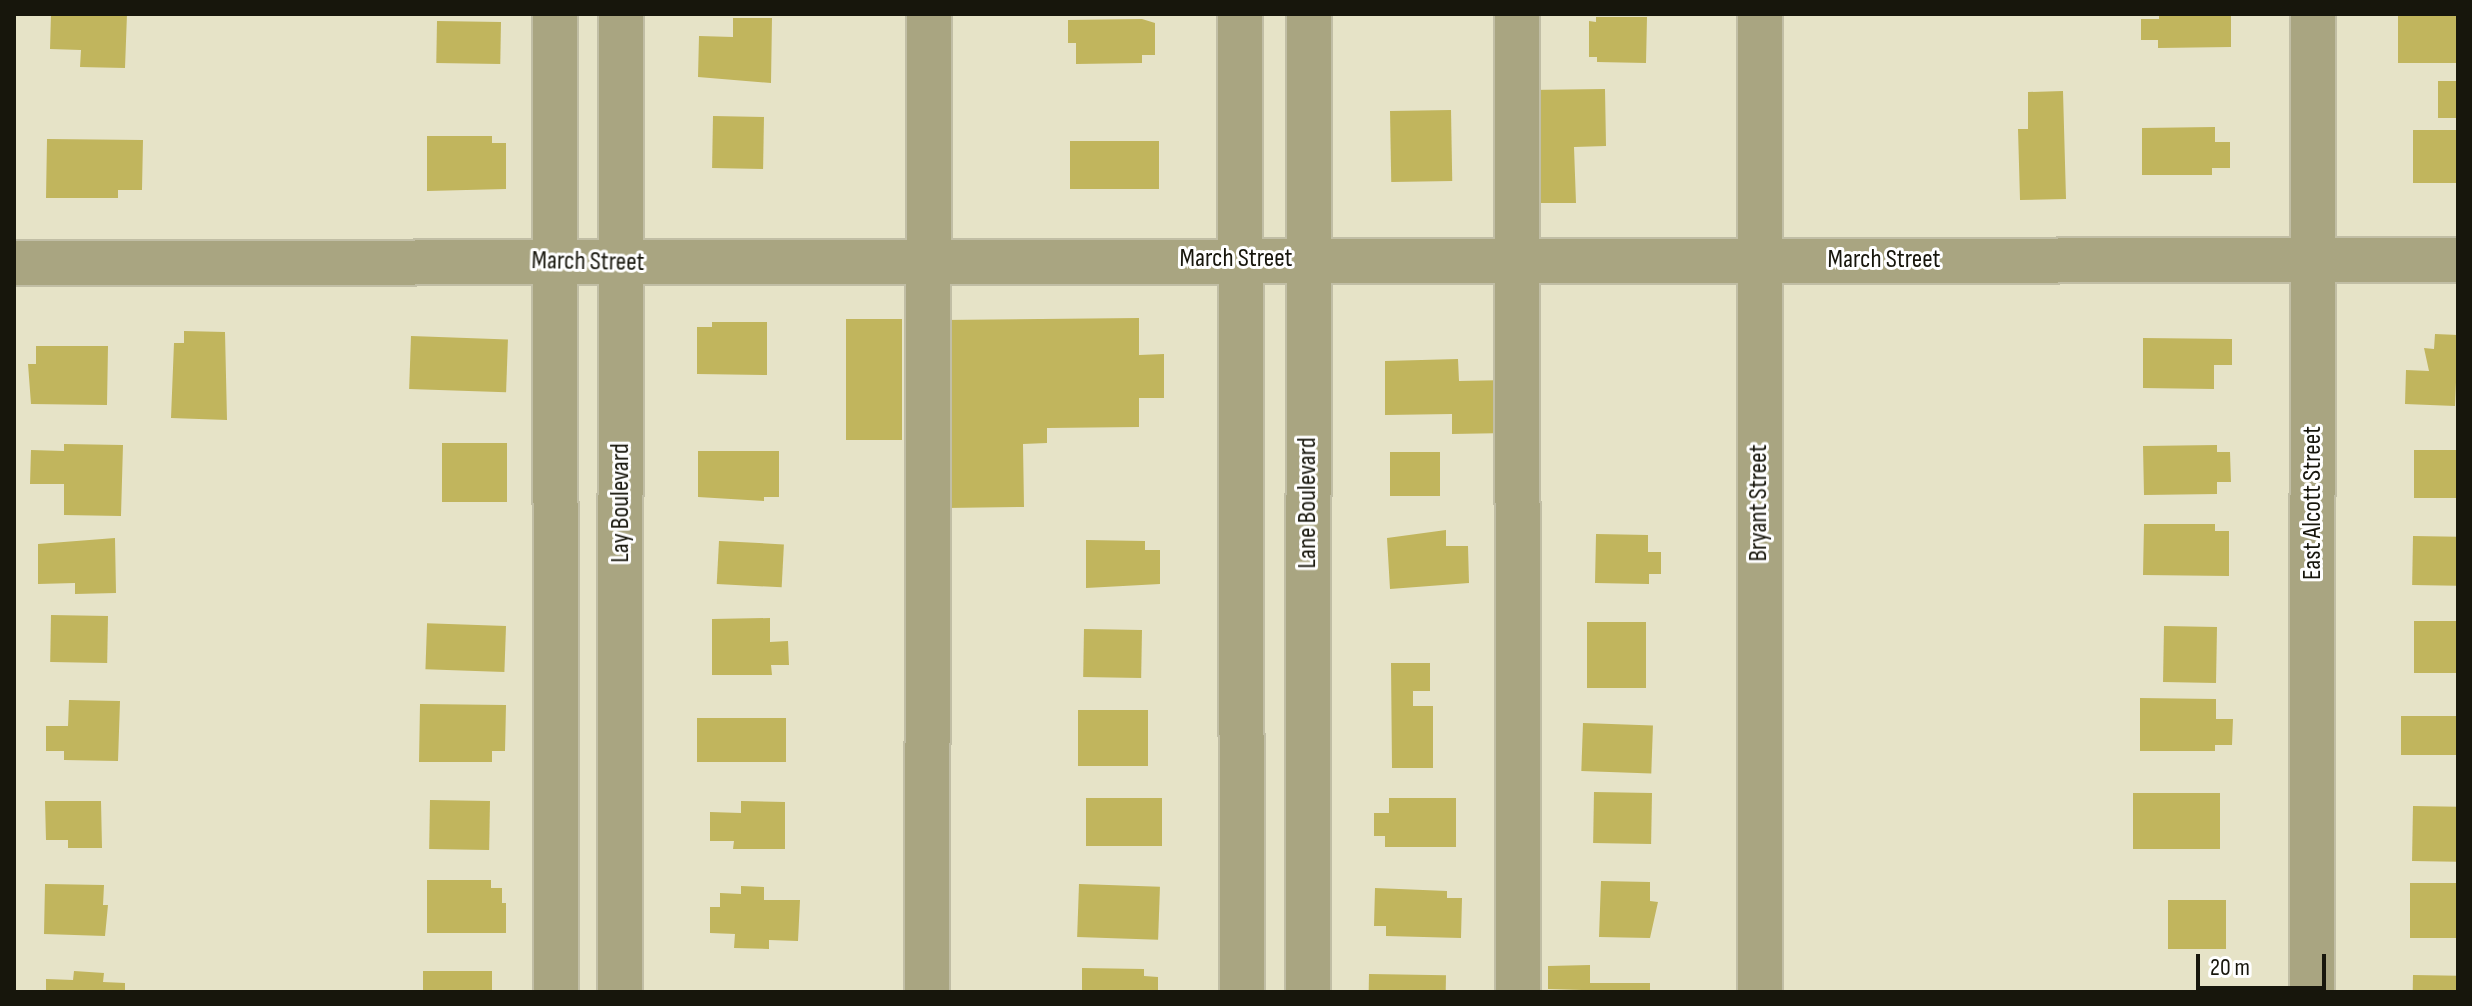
<!DOCTYPE html>
<html>
<head>
<meta charset="utf-8">
<style>
	body { margin:0 }
	#map { position:relative; width:2472px; height:1006px; overflow:hidden; background:#e6e3c7; font-family:"Sofia Sans Condensed",sans-serif }
	div>[style] { position:absolute }
	[style*='--x'] { left:calc(var(--x)*1px); top:calc(var(--y)*1px); width:calc(var(--w)*1px); rotate:calc(var(--a)*1deg) }
	.building>* { inset:0; background:#c1b55d; transform-origin:0 0 }
	.roads { filter:drop-shadow(2px 0 #c1bea5) drop-shadow(-2px 0 #c1bea5) drop-shadow(0 2px #c1bea5) drop-shadow(0 -2px #c1bea5) }
	.minor>* { height:44px; margin:-22px; padding:0 22px; transform-origin:22px; border-radius:22px; background:#a9a581 }
	span { translate:-50% -50%; white-space:nowrap; text-align:center; line-height:1.15; -webkit-text-stroke:6px #fff; paint-order:stroke }
	.street-label { font-size:26px; color:#17160c }
	.frame { position:absolute; inset:0; border:16px solid #17160c; pointer-events:none }
	.scale { position:absolute; left:2196px; top:954px; width:130px; height:36px; box-sizing:border-box; border:4px solid #17160c; border-top:0; padding-left:10px; font-size:24px; line-height:28px; white-space:nowrap; color:#17160c; -webkit-text-stroke:6px #fff; paint-order:stroke }
</style>
</head>
<body>
<div id="map">
	<div class="building">
		<i style="clip-path:polygon(51px 14px,127px 14px,125px 68px,80px 67px,81px 50px,50px 49px)"></i>
		<i style="clip-path:polygon(2159px 14px,2231px 14px,2231px 47px,2158px 48px,2158px 40px,2141px 40px,2141px 19px,2159px 19px)"></i>
		<i style="left:2398px;top:14px;width:60px;height:49px"></i>
		<i style="clip-path:polygon(1596px 17px,1647px 17px,1646px 63px,1597px 62px,1597px 57px,1589px 57px,1589px 21px,1596px 22px)"></i>
		<i style="clip-path:polygon(733px 18px,772px 18px,771px 83px,698px 77px,699px 36px,733px 37px)"></i>
		<i style="clip-path:polygon(1142px 19px,1155px 23px,1155px 55px,1142px 55px,1142px 63px,1076px 64px,1076px 43px,1068px 43px,1068px 20px)"></i>
		<i style="left:437px;top:21px;width:64px;height:42px;rotate:1deg"></i>
		<i style="left:2458px;top:81px;width:37px;height:20px;rotate:90deg"></i>
		<i style="clip-path:polygon(1605px 89px,1606px 146px,1574px 147px,1576px 203px,1531px 203px,1529px 90px)"></i>
		<i style="clip-path:polygon(2063px 91px,2066px 199px,2020px 200px,2018px 129px,2028px 129px,2028px 92px)"></i>
		<i style="left:1451px;top:110px;width:71px;height:61px;rotate:89deg"></i>
		<i style="left:713px;top:116px;width:51px;height:52px;rotate:1deg"></i>
		<i style="clip-path:polygon(2215px 127px,2215px 142px,2230px 142px,2230px 168px,2212px 168px,2212px 175px,2142px 175px,2142px 128px)"></i>
		<i style="left:2458px;top:130px;width:53px;height:45px;rotate:90deg"></i>
		<i style="clip-path:polygon(427px 136px,492px 136px,492px 143px,506px 143px,506px 189px,427px 191px)"></i>
		<i style="clip-path:polygon(47px 139px,143px 140px,142px 190px,118px 190px,118px 198px,46px 198px)"></i>
		<i style="left:1070px;top:141px;width:89px;height:48px"></i>
		<i style="clip-path:polygon(1139px 318px,1139px 355px,1164px 354px,1164px 398px,1139px 398px,1139px 427px,1047px 428px,1047px 443px,1023px 444px,1024px 507px,945px 508px,943px 320px)"></i>
		<i style="left:846px;top:319px;width:56px;height:121px"></i>
		<i style="clip-path:polygon(712px 322px,767px 322px,767px 375px,697px 374px,697px 327px,712px 327px)"></i>
		<i style="clip-path:polygon(184px 331px,225px 332px,227px 420px,171px 418px,174px 343px,184px 343px)"></i>
		<i style="clip-path:polygon(2435px 334px,2458px 335px,2455px 406px,2405px 404px,2406px 370px,2429px 371px,2424px 348px,2434px 349px)"></i>
		<i style="left:411px;top:336px;width:97px;height:53px;rotate:2deg"></i>
		<i style="clip-path:polygon(2143px 338px,2232px 339px,2232px 365px,2214px 365px,2214px 389px,2143px 388px)"></i>
		<i style="clip-path:polygon(36px 346px,108px 346px,107px 405px,31px 404px,28px 364px,36px 364px)"></i>
		<i style="clip-path:polygon(1458px 359px,1459px 381px,1508px 380px,1508px 433px,1452px 434px,1452px 414px,1385px 415px,1385px 361px)"></i>
		<i style="left:442px;top:443px;width:65px;height:59px"></i>
		<i style="clip-path:polygon(64px 444px,123px 445px,121px 516px,64px 515px,64px 484px,30px 484px,31px 450px,64px 451px)"></i>
		<i style="clip-path:polygon(2217px 445px,2217px 452px,2230px 452px,2231px 482px,2217px 482px,2217px 494px,2144px 495px,2143px 446px)"></i>
		<i style="left:2414px;top:450px;width:44px;height:48px"></i>
		<i style="clip-path:polygon(698px 451px,779px 451px,779px 497px,764px 497px,764px 501px,698px 497px)"></i>
		<i style="left:1390px;top:452px;width:50px;height:44px"></i>
		<i style="clip-path:polygon(2144px 524px,2215px 524px,2215px 531px,2229px 531px,2229px 576px,2143px 575px)"></i>
		<i style="clip-path:polygon(1446px 530px,1446px 546px,1468px 546px,1469px 583px,1390px 589px,1387px 538px)"></i>
		<i style="clip-path:polygon(1596px 534px,1648px 535px,1648px 552px,1661px 552px,1661px 574px,1649px 574px,1649px 584px,1595px 583px)"></i>
		<i style="left:2413px;top:536px;width:45px;height:49px;rotate:1deg"></i>
		<i style="clip-path:polygon(115px 538px,116px 593px,75px 594px,75px 583px,38px 584px,38px 544px)"></i>
		<i style="clip-path:polygon(1086px 540px,1145px 541px,1145px 550px,1160px 550px,1160px 584px,1086px 588px)"></i>
		<i style="left:719px;top:541px;width:65px;height:43px;rotate:3deg"></i>
		<i style="left:51px;top:615px;width:57px;height:47px;rotate:1deg"></i>
		<i style="clip-path:polygon(770px 618px,770px 642px,788px 641px,789px 665px,771px 665px,772px 675px,712px 675px,712px 619px)"></i>
		<i style="left:2414px;top:621px;width:44px;height:52px"></i>
		<i style="left:1587px;top:622px;width:59px;height:66px"></i>
		<i style="left:506px;top:626px;width:46px;height:79px;rotate:92deg"></i>
		<i style="left:2164px;top:626px;width:53px;height:56px;rotate:1deg"></i>
		<i style="left:1084px;top:629px;width:58px;height:48px;rotate:1deg"></i>
		<i style="clip-path:polygon(1391px 663px,1430px 663px,1430px 691px,1413px 691px,1413px 706px,1433px 706px,1433px 768px,1392px 768px)"></i>
		<i style="clip-path:polygon(2140px 698px,2216px 699px,2216px 719px,2233px 719px,2232px 745px,2215px 745px,2215px 751px,2140px 751px)"></i>
		<i style="clip-path:polygon(69px 700px,120px 701px,118px 761px,64px 760px,64px 751px,46px 751px,46px 726px,68px 726px)"></i>
		<i style="clip-path:polygon(420px 704px,506px 705px,505px 751px,492px 751px,492px 762px,419px 762px)"></i>
		<i style="left:1078px;top:710px;width:70px;height:56px"></i>
		<i style="left:2401px;top:716px;width:57px;height:39px"></i>
		<i style="left:697px;top:718px;width:89px;height:44px"></i>
		<i style="left:1583px;top:723px;width:70px;height:48px;rotate:2deg"></i>
		<i style="left:1594px;top:792px;width:58px;height:51px;rotate:1deg"></i>
		<i style="left:2133px;top:793px;width:87px;height:56px"></i>
		<i style="left:1162px;top:798px;width:48px;height:76px;rotate:90deg"></i>
		<i style="clip-path:polygon(1389px 798px,1456px 798px,1456px 847px,1385px 847px,1385px 836px,1374px 836px,1374px 813px,1389px 813px)"></i>
		<i style="left:430px;top:800px;width:60px;height:49px;rotate:1deg"></i>
		<i style="clip-path:polygon(45px 801px,101px 801px,102px 848px,68px 848px,68px 840px,46px 840px)"></i>
		<i style="clip-path:polygon(741px 801px,785px 802px,785px 849px,733px 849px,734px 841px,710px 841px,710px 812px,741px 813px)"></i>
		<i style="left:2413px;top:806px;width:45px;height:55px;rotate:1deg"></i>
		<i style="clip-path:polygon(427px 880px,491px 880px,491px 888px,502px 888px,502px 903px,506px 903px,506px 933px,427px 933px)"></i>
		<i style="clip-path:polygon(1601px 881px,1650px 882px,1650px 901px,1658px 902px,1650px 938px,1599px 937px)"></i>
		<i style="left:2410px;top:883px;width:48px;height:55px"></i>
		<i style="clip-path:polygon(45px 884px,104px 885px,103px 905px,108px 905px,105px 936px,44px 934px)"></i>
		<i style="left:1079px;top:884px;width:81px;height:53px;rotate:2deg"></i>
		<i style="clip-path:polygon(741px 886px,764px 887px,764px 900px,800px 900px,798px 941px,769px 940px,769px 949px,734px 948px,735px 934px,710px 933px,710px 907px,720px 907px,720px 893px,741px 894px)"></i>
		<i style="clip-path:polygon(1375px 888px,1447px 891px,1447px 898px,1462px 898px,1461px 938px,1386px 936px,1386px 926px,1374px 926px)"></i>
		<i style="left:2168px;top:900px;width:58px;height:49px"></i>
		<i style="clip-path:polygon(1590px 965px,1590px 983px,1650px 983px,1650px 992px,1548px 989px,1548px 966px)"></i>
		<i style="clip-path:polygon(1082px 968px,1144px 969px,1144px 976px,1158px 977px,1158px 992px,1082px 992px)"></i>
		<i style="clip-path:polygon(74px 971px,104px 973px,103px 982px,125px 983px,125px 992px,46px 992px,46px 979px,73px 980px)"></i>
		<i style="left:492px;top:971px;width:21px;height:69px;rotate:90deg"></i>
		<i style="left:1369px;top:974px;width:77px;height:18px;rotate:1deg"></i>
		<i style="left:2413px;top:975px;width:45px;height:17px;rotate:1deg"></i>
	</div>
	<div class="roads">
		<div class="minor">
			<i style="--x:555;--y:14;--w:978;--a:89.94"></i>
			<i style="--x:1240;--y:14;--w:978;--a:89.88"></i>
			<i style="--x:1517;--y:14;--w:978;--a:89.94"></i>
			<i style="--x:1760;--y:14;--w:978;--a:90"></i>
			<i style="--x:14;--y:263;--w:2444;--a:-0.07"></i>
			<i style="--x:620;--y:992;--w:978;--a:-89.94"></i>
			<i style="--x:927;--y:992;--w:978;--a:-89.88"></i>
			<i style="--x:1308;--y:992;--w:978;--a:-89.94"></i>
			<i style="--x:2312;--y:992;--w:978;--a:-89.94"></i>
		</div>
	</div>
	<div class="street-label">
		<span style="left:1236px;top:259px">March Street</span>
		<span style="left:1884px;top:260px">March Street</span>
		<span style="left:588px;top:262px;rotate:1deg">March Street</span>
		<span style="left:621px;top:503px;rotate:-90deg">Lay Boulevard</span>
		<span style="left:1308px;top:503px;rotate:-90deg">Lane Boulevard</span>
		<span style="left:1759px;top:503px;rotate:-90deg">Bryant Street</span>
		<span style="left:2313px;top:503px;rotate:-90deg">East Alcott Street</span>
	</div>
	<div class="frame"></div>
	<div class="scale">20 m</div>
</div>
</body>
</html>
